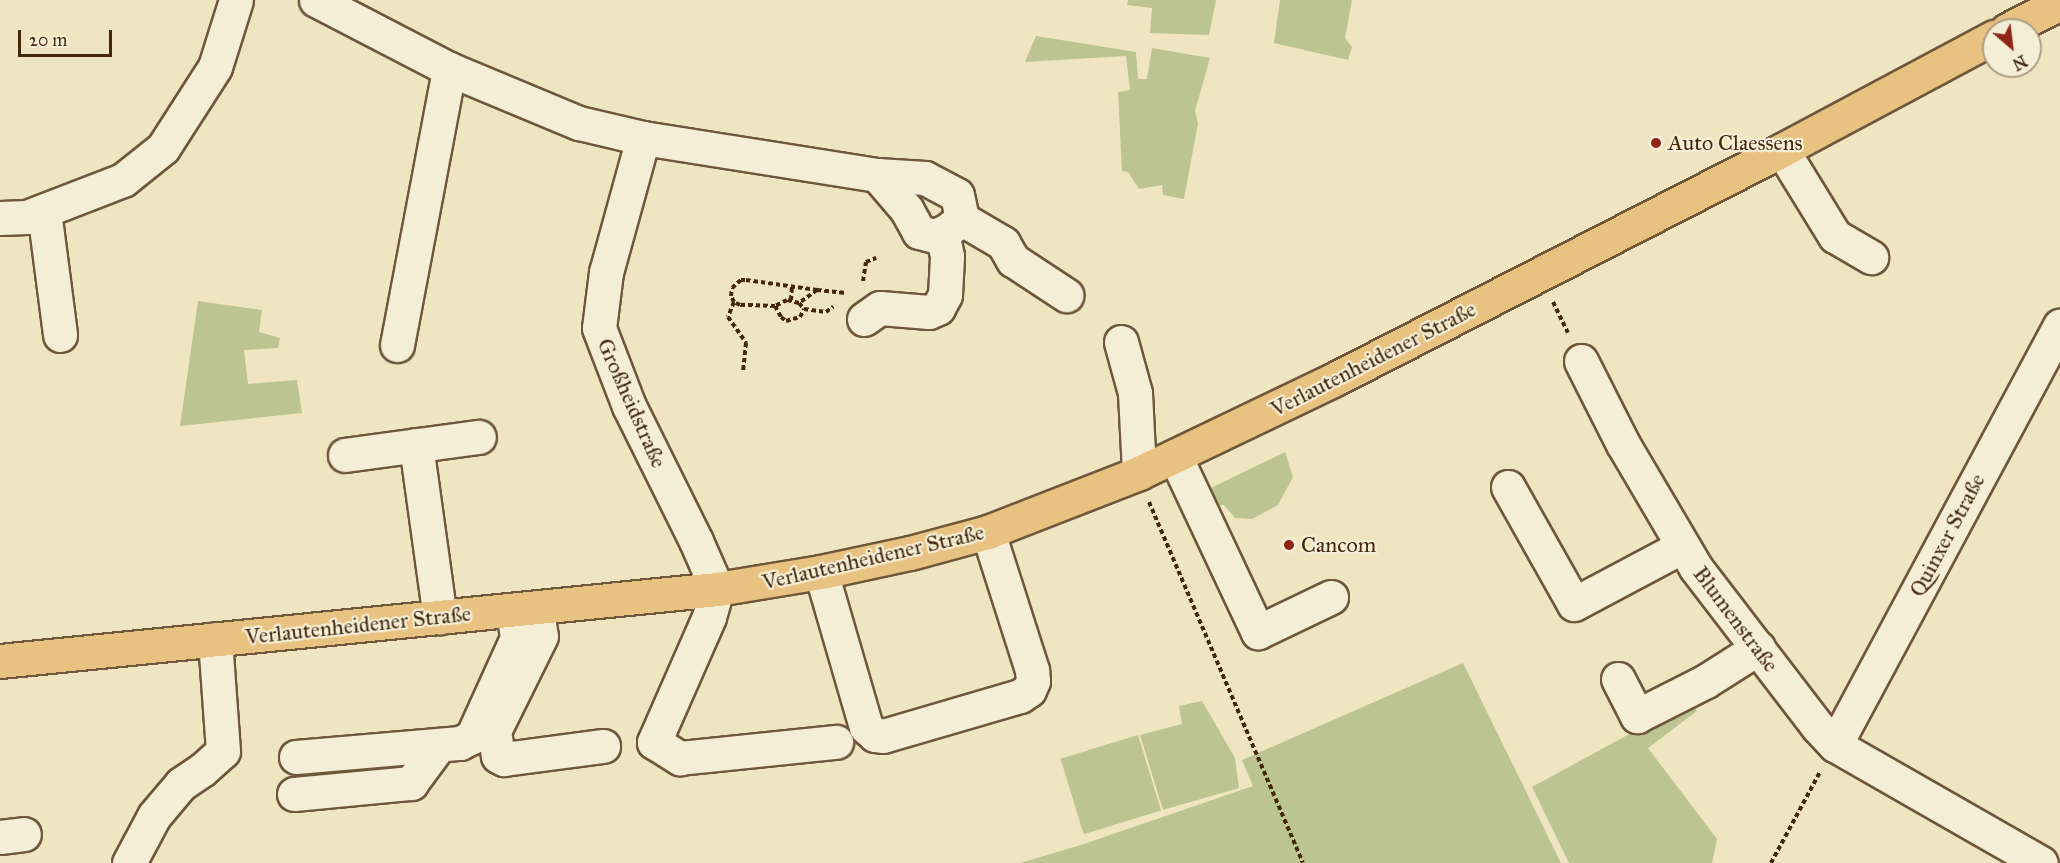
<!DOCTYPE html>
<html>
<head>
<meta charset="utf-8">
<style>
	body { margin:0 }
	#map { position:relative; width:2060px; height:863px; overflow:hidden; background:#f0e5c1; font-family:"IM FELL Great Primer",serif }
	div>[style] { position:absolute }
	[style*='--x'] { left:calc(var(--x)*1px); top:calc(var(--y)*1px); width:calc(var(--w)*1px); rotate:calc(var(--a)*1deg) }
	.green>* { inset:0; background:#bbc492; transform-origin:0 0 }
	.path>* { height:4px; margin-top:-2px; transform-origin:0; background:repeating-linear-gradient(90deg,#43280e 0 4.5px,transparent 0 7.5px) }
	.roads { filter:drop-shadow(2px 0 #6e573b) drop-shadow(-2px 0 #6e573b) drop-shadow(0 2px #6e573b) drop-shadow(0 -2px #6e573b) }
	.minor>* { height:33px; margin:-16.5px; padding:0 16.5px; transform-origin:16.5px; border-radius:16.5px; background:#f5eed7 }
	.major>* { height:33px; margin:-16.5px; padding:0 16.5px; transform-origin:16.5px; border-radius:16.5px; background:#e8c280 }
	.dots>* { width:16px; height:16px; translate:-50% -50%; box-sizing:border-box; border:3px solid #f5eed7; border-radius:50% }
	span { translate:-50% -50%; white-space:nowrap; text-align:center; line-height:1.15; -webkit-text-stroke:4.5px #f5eed7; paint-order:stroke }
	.poi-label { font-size:22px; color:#43280e }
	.left { translate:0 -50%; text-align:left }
	.street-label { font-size:22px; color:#43280e }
	.north { position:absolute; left:1982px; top:18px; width:60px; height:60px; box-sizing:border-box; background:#f5eed7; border:2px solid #ae9f87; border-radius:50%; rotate:152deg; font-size:16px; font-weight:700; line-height:24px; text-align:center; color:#43280e }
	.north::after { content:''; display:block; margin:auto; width:21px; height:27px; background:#8f2418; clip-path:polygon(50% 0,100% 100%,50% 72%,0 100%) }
	.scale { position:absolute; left:18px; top:30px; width:94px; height:27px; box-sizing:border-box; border:3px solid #43280e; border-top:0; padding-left:8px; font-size:18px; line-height:21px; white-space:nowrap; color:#43280e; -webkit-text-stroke:4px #f5eed7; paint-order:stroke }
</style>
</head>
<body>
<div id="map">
	<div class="green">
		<i style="clip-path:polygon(1128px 0,1216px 0,1209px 35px,1150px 33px,1152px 8px,1127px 5px)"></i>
		<i style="clip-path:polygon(1280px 0,1352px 0,1345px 38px,1352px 47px,1348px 60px,1274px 43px)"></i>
		<i style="clip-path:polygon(1036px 36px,1136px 52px,1138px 79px,1147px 79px,1152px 48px,1210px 58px,1195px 111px,1198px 123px,1184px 199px,1163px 195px,1162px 185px,1139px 189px,1128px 172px,1122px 171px,1118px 92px,1130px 90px,1126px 56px,1025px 62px)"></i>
		<i style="clip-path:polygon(198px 301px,262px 310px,259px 332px,280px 338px,278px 348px,244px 350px,248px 384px,297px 380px,302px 413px,180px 426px)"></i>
		<i style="clip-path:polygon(1285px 452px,1293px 477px,1278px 505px,1252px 519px,1235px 518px,1224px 505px,1211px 505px,1207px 498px,1209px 489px)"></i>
		<i style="clip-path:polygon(1463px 663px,1561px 863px,1020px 863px,1084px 844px,1253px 786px,1242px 760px)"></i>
		<i style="clip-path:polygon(1202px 701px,1235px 758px,1239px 788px,1163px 810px,1140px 735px,1182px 724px,1179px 706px)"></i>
		<i style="clip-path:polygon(1690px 701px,1697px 711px,1648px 748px,1717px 839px,1712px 863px,1569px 863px,1532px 787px)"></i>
		<i style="left:1138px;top:735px;width:79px;height:81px;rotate:73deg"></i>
	</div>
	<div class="path">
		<i style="--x:741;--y:280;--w:5;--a:0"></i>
		<i style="--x:746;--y:280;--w:72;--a:8"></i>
		<i style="--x:817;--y:290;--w:22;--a:144"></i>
		<i style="--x:799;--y:303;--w:12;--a:-166"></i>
		<i style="--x:787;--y:300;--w:13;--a:153"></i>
		<i style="--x:775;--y:306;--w:35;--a:-178"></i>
		<i style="--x:740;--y:305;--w:7;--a:-153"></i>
		<i style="--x:734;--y:302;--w:7;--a:-117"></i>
		<i style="--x:731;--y:296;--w:8;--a:-83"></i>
		<i style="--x:732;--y:288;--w:12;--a:-42"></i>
		<i style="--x:863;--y:281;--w:19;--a:-81"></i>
		<i style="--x:866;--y:262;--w:11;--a:-22"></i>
		<i style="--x:817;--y:290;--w:29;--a:6"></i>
		<i style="--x:791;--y:300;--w:14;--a:-86"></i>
		<i style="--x:734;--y:302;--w:16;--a:112"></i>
		<i style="--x:728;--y:317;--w:32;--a:55"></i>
		<i style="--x:746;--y:343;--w:30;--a:96"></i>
		<i style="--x:1553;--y:302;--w:34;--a:64"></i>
		<i style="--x:799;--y:303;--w:8;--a:50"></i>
		<i style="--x:804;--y:309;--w:22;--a:8"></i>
		<i style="--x:826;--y:312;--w:9;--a:-36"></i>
		<i style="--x:775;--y:306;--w:13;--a:61"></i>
		<i style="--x:781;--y:317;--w:6;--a:39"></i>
		<i style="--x:786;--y:321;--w:15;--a:-16"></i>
		<i style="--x:800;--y:317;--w:9;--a:-63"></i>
		<i style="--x:1149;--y:502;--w:392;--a:66.9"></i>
		<i style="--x:1771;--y:863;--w:103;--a:-61.7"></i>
	</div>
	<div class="roads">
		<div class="minor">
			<i style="--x:316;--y:0;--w:150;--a:27.4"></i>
			<i style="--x:449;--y:69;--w:141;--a:22.6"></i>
			<i style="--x:579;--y:123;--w:66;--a:13.2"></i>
			<i style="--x:643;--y:138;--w:237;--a:9"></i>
			<i style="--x:877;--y:175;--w:48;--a:3.6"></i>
			<i style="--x:925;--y:178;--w:36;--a:28"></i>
			<i style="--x:957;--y:195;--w:25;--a:78"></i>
			<i style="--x:962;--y:219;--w:30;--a:143"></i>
			<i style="--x:938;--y:237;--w:20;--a:-165"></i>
			<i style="--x:919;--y:232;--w:25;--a:-119"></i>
			<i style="--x:907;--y:210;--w:46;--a:-130.6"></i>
			<i style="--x:643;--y:138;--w:139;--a:105.4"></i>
			<i style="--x:606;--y:272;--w:56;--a:97.1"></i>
			<i style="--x:599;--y:328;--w:84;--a:69"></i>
			<i style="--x:629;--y:406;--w:151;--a:63.6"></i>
			<i style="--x:696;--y:541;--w:52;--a:66.4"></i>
			<i style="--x:717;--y:589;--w:29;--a:106"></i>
			<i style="--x:709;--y:617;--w:137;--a:113.7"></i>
			<i style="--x:654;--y:742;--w:31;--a:32"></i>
			<i style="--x:680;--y:758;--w:157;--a:-5.9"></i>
			<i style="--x:1782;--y:150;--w:101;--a:58.4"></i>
			<i style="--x:1835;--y:236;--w:42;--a:30.3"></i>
			<i style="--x:44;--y:211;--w:125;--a:82.6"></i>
			<i style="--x:0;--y:218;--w:27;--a:-2"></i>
			<i style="--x:27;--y:217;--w:103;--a:-21.1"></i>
			<i style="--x:123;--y:180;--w:51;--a:-38.7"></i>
			<i style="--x:163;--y:148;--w:96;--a:-57.3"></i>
			<i style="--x:215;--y:67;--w:70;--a:-72.6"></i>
			<i style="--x:962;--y:219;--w:48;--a:30.3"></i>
			<i style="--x:1003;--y:243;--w:20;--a:60"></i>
			<i style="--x:1013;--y:260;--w:64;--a:33.4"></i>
			<i style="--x:864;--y:319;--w:19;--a:-35"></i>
			<i style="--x:880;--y:308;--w:49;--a:4.7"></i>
			<i style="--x:929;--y:312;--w:10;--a:-24"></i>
			<i style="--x:938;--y:308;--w:15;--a:-62"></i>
			<i style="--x:945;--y:295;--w:39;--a:-87"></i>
			<i style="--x:947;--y:256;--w:24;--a:-102"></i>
			<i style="--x:1121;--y:342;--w:53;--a:74.6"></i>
			<i style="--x:1135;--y:393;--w:80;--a:87.1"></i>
			<i style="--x:397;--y:345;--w:281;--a:-79.3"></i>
			<i style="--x:1581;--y:361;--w:93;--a:63.2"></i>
			<i style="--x:1623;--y:444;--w:144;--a:59.5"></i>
			<i style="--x:1696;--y:568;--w:200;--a:52.5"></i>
			<i style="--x:1818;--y:727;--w:25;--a:47"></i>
			<i style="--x:1835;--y:745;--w:237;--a:29.8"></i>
			<i style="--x:416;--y:445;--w:174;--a:82.1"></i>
			<i style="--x:345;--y:455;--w:135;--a:-7.7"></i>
			<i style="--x:1175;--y:456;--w:195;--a:64.8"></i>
			<i style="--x:1258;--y:632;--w:81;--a:-25.6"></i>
			<i style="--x:1508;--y:487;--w:134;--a:60.6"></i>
			<i style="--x:1574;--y:604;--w:123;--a:-28"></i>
			<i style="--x:821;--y:572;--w:161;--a:73.8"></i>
			<i style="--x:866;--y:727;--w:12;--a:42"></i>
			<i style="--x:875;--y:735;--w:8;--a:7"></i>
			<i style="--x:883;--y:736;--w:143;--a:-16.3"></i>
			<i style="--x:1020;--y:696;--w:11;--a:-34"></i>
			<i style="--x:1029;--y:690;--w:10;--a:-66"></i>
			<i style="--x:1033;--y:681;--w:11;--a:-95"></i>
			<i style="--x:1032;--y:670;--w:145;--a:-107.7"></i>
			<i style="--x:537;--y:609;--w:27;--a:82"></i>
			<i style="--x:541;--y:636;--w:106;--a:116.3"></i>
			<i style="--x:494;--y:731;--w:25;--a:81"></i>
			<i style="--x:498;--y:756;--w:7;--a:27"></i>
			<i style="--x:504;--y:759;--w:100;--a:-7.5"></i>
			<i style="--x:1618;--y:679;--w:42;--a:62.8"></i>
			<i style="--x:1637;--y:716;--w:77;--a:-26.9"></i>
			<i style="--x:1706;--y:681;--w:62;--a:-32.4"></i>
			<i style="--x:1835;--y:745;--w:476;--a:-61.8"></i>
			<i style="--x:296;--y:757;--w:165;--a:-4.9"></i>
			<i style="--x:460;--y:743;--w:13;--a:-27"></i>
			<i style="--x:472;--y:737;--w:109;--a:-65.6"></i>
			<i style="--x:517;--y:638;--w:27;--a:-98"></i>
			<i style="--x:294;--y:794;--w:118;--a:-5.4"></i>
			<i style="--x:411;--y:783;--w:47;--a:-53.6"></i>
			<i style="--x:0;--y:837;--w:24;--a:-7"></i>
			<i style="--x:129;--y:863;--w:53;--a:-62"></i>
			<i style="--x:154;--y:816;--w:42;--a:-49.8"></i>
			<i style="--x:181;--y:784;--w:25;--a:-34"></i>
			<i style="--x:202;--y:770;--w:28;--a:-42"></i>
			<i style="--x:223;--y:751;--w:112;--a:-94.1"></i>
		</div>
		<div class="major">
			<i style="--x:2007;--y:30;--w:59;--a:-27"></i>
			<i style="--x:0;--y:661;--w:721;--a:-5.73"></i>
			<i style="--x:717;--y:589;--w:105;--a:-9.3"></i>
			<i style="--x:821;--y:572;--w:91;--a:-12.1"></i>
			<i style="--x:910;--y:553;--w:81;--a:-15.1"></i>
			<i style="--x:988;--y:532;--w:162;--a:-21.3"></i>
			<i style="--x:1139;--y:473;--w:215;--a:-25.6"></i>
			<i style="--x:1333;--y:380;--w:504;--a:-27.12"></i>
			<i style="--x:1782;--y:150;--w:240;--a:-28.1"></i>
		</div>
	</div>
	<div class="dots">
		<i style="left:1656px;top:143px;background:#8f2418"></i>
		<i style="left:1289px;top:545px;background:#8f2418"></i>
	</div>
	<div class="poi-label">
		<span class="left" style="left:1668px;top:143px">Auto Claessens</span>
		<span class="left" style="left:1301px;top:545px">Cancom</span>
	</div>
	<div class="street-label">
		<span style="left:1373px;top:359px;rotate:-27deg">Verlautenheidener Straße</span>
		<span style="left:632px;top:403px;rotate:66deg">Großheidstraße</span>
		<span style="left:1947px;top:535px;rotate:-62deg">Quinxer Straße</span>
		<span style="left:873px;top:557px;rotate:-13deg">Verlautenheidener Straße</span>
		<span style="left:1736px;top:619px;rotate:53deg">Blumenstraße</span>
		<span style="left:358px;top:625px;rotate:-6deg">Verlautenheidener Straße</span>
	</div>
	<div class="north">N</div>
	<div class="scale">20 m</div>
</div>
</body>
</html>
